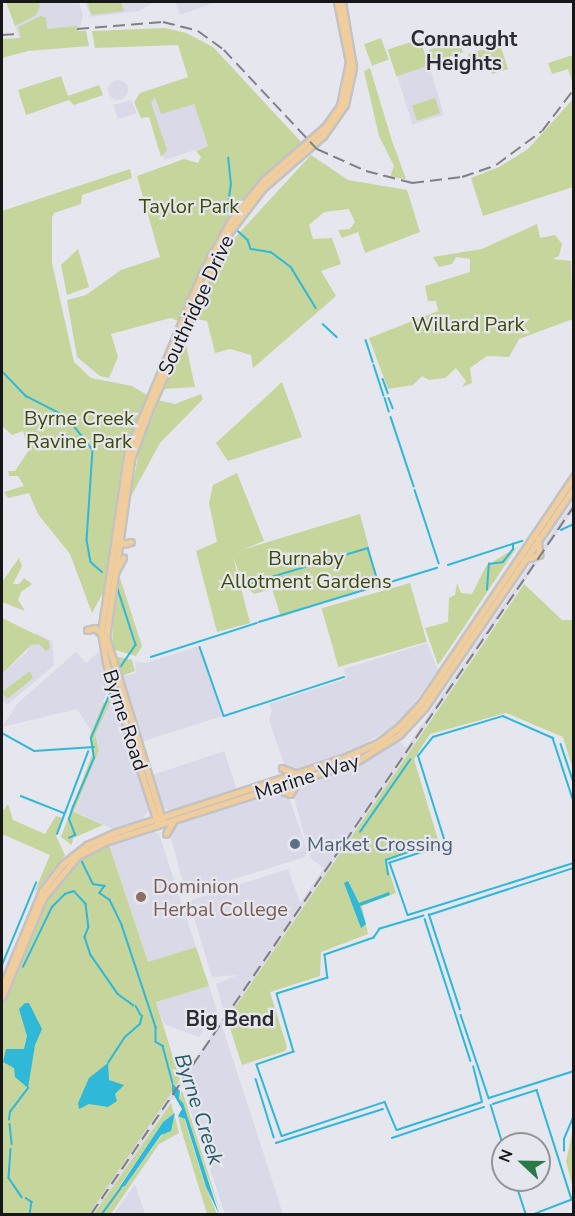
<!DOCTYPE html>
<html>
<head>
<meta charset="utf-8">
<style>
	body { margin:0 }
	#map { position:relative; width:575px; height:1216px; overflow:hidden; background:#e6e6ee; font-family:"Nunito Sans",sans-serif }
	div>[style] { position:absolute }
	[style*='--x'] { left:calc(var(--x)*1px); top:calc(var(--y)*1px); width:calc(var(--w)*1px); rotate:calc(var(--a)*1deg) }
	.built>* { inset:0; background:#d9d9e8; transform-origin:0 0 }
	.round { border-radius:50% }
	.green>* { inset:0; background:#c5d59c; transform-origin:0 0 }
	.water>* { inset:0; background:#2fb8d7 }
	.stream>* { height:1.5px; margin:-0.75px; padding:0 0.75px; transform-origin:0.75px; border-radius:0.75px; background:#2fb8d7 }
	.roads { filter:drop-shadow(2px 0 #c3c3c3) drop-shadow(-2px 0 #c3c3c3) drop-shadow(0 2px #c3c3c3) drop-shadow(0 -2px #c3c3c3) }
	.major>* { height:4.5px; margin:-2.25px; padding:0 2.25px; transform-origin:2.25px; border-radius:2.25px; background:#f2cd9c }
	.rail>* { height:1.5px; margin-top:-0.75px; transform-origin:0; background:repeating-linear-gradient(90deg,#7f7f85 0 12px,transparent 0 18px) }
	.dots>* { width:16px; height:16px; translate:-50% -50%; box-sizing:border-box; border:3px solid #e6e6ee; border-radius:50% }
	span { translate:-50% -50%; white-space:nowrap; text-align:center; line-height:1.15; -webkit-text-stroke:4.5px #e6e6ee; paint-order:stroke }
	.park-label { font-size:20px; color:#3d4a03 }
	.street-label { font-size:20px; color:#17171a }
	.service-label { font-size:20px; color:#4e5e75 }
	.left { translate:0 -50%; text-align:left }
	.education-label { font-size:20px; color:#785e54 }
	.neighbourhood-label { font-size:21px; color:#2b2b31; font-weight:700 }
	.water-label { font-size:21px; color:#255a68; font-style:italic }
	.frame { position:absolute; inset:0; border:3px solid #17171a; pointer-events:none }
	.north { position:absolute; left:491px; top:1132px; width:60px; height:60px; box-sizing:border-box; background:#e6e6ee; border:2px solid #939399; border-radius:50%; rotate:292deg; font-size:16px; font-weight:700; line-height:24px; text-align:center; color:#17171a }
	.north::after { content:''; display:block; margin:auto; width:21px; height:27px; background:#2a7948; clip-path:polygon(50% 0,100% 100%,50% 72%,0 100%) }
</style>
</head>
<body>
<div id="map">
	<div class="built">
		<i style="clip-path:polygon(38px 2px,79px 2px,83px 15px,79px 31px,19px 38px,14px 23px,39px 6px)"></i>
		<i style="clip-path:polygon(85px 2px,154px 2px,139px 11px,91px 17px)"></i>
		<i style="clip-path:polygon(176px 2px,216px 2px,180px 15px)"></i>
		<i style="left:429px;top:66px;width:51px;height:33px;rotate:73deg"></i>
		<i class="round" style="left:108px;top:80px;width:20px;height:20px"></i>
		<i style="left:188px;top:85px;width:64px;height:46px;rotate:72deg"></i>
		<i style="clip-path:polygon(131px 100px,137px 113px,118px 119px,113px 105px)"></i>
		<i style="clip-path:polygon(573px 502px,573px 510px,222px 1026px,283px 1214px,225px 1214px,182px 1085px,94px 1214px,89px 1214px,225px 1015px,216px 984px,238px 975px,212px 977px,189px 901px,288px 869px,300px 903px,324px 868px,311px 859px,294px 797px,295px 788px,301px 783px,362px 764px,398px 740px,406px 748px)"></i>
		<i style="clip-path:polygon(36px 633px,52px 641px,54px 665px,7px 705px,2px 701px,2px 674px,27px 652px)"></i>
		<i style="clip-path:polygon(427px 643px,438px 670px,400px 723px,346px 754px,294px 770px,285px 767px,269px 720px,272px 710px,269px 704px,346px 679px,344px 669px)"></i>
		<i style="clip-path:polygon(199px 646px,222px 716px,138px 743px,117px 678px,136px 673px,135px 661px,146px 663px)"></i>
		<i style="clip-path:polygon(101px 650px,111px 682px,91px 731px,77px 709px,2px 727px,18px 703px,76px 652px,86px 663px)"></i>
		<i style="clip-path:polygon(114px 693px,149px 810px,142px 820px,113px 829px,75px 812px,99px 750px,95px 735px)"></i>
		<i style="clip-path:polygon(224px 751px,237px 790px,172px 811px,163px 808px,149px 776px)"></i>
		<i style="clip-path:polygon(277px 792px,289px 798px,307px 850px,305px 857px,186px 894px,170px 834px,172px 825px)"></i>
		<i style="clip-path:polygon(152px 831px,159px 834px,196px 947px,148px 962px,109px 845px)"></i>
		<i style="clip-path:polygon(209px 986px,217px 1011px,199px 1037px,164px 1024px,156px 1002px)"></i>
		<i style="clip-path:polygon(135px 1184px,145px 1214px,114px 1214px)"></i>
	</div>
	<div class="green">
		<i style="clip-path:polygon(6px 2px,38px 2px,40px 6px,36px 15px,15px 26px)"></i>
		<i style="clip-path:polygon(87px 2px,121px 2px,124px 11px,92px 15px)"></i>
		<i style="clip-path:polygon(41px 16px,46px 18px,47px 29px,77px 26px,78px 31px,86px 31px,89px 46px,28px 51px,2px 58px,2px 39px,21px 38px,18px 27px)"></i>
		<i style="clip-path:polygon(165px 28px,186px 33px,213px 47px,303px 144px,260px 182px,231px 217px,207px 256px,179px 321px,170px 318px,111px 334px,118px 357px,109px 378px,100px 376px,77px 357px,67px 300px,86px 295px,121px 270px,160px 257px,137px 176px,184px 159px,198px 163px,201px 157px,196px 151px,208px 146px,194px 104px,161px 114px,155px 97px,151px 103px,167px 150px,161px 157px,149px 117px,141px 118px,134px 102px,140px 93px,188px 77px,178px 45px,95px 48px,92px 31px)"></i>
		<i style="left:381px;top:38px;width:23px;height:18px;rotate:70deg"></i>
		<i style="left:420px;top:39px;width:28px;height:34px;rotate:72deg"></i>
		<i style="left:459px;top:40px;width:13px;height:32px;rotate:72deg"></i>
		<i style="clip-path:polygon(500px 44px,508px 69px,492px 74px,489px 66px,474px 71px,468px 54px)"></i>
		<i style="clip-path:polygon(573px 55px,574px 84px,573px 84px,568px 69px,552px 74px,548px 63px)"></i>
		<i style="clip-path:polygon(370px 68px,392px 141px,406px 179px,390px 177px,394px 166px,379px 136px,364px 71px)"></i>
		<i style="clip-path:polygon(61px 76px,68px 96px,99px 85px,103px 95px,74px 105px,69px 100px,26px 115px,18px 90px)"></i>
		<i style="left:435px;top:98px;width:16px;height:24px;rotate:72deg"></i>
		<i style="clip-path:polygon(573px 99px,573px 187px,483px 216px,471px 178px,499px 167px,528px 149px)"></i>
		<i style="clip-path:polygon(311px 155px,348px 180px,407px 190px,420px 232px,365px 253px,358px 232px,342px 238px,338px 230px,350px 229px,355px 222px,349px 209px,324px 212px,309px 225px,313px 239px,332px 238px,341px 264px,321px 271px,336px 296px,253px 368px,251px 355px,230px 349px,215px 353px,207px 321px,195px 319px,229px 244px)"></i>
		<i style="clip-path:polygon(130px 169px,132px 178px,82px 195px,81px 204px,54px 213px,52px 218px,52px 263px,74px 362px,91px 378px,132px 386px,147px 395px,124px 460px,104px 591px,92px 613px,70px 554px,38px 514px,29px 493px,8px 498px,4px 492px,24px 486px,18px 476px,9px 476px,8px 471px,15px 471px,29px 450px,23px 431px,12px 435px,2px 426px,2px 211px)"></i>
		<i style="clip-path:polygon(537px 224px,540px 238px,555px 235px,562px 244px,559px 256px,553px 259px,571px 261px,573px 319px,519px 339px,509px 357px,487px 356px,470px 368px,472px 383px,462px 387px,466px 381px,456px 368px,445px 378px,429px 380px,422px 376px,413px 385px,388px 389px,369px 338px,438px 311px,436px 301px,428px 301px,425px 286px,470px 272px,470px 259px,456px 257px,452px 264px,439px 267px,433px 257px,482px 249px)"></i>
		<i style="clip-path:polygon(78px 249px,89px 287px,67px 295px,61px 265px)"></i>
		<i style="clip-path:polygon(185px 340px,195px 387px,163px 389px)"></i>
		<i style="clip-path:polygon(282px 382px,302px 437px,228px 461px,216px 443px)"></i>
		<i style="clip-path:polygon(201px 394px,203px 399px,160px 443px,130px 498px,143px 431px,157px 400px,175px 404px)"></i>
		<i style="clip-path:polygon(237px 473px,264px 541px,242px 550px,360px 514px,379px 585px,281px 617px,272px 589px,254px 594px,244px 585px,233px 557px,250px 623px,217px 632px,196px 551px,217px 542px,209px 503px,213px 485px)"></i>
		<i style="clip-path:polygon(517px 547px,458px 636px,438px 665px,425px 628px,448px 622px,449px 598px,455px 595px,457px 583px,461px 593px,472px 594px,486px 566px)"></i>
		<i style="clip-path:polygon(19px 558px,22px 566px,13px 584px,19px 584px,24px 578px,32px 584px,21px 592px,18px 600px,25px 611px,2px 602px,2px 582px)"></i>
		<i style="clip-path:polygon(119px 575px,142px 646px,136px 656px,112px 649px,114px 602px)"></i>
		<i style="left:410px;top:583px;width:61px;height:92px;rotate:74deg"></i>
		<i style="clip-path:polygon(524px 584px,562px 620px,573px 620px,573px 770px,563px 737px,506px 713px,430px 734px,414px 759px,439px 843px,386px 861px,396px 893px,362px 906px,368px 934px,321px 952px,320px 976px,270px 992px,287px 1047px,285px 1051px,242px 1065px,227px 1019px)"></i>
		<i style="clip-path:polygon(2px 618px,49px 641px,50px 648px,46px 651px,39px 644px,31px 645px,2px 674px)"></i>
		<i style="clip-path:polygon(115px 656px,132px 660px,135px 671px,119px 677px,113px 659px)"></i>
		<i style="clip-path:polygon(30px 671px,33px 678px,7px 699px,2px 692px)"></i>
		<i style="clip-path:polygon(112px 698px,95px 735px,99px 750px,74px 812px,103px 825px,73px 838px,72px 845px,61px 837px,92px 755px,90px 735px,103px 703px)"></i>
		<i style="clip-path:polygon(8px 804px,13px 820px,45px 834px,56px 816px,63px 818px,56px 836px,65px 855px,34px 893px,50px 855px,2px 834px,2px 812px)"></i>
		<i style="clip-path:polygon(109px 845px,148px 962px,196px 947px,209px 986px,156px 1002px,180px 1080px,89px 1214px,2px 1214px,2px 1003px,45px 898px,77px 861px)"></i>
		<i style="clip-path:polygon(182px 1090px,194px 1128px,221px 1214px,179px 1099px)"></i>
		<i style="clip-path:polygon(171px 1103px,174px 1114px,163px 1122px,119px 1187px,125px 1186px,175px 1117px,179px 1133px,159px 1144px,111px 1214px,94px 1214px)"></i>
		<i style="clip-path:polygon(183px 1115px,205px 1185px,217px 1214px,207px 1214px,181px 1129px,178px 1116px)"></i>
		<i style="clip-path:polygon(573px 1129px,573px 1188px,566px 1161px)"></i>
	</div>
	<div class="water">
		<i style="clip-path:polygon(348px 881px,359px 903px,389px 892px,390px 895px,360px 906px,366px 924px,361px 928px,344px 883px)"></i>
		<i style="clip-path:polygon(25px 1003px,29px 1003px,42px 1029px,35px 1045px,28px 1088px,15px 1077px,14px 1068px,3px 1062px,6px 1049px,24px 1049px,27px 1036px,19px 1009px)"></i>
		<i style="clip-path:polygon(108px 1063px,109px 1080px,124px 1085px,115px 1094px,117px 1101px,108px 1107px,89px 1104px,79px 1109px,78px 1103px,89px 1078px)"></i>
		<i style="clip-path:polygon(172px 1083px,180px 1091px,179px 1099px,183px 1103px,219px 1214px,206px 1187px,185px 1119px,178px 1116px,182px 1109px,172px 1092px)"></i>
		<i style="clip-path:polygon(175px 1113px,171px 1131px,161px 1135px,125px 1186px,119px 1188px,163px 1122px)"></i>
	</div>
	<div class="stream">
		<i style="--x:227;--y:212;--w:27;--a:-82"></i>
		<i style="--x:231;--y:185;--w:27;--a:-96"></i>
		<i style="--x:238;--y:231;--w:13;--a:42"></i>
		<i style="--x:248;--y:240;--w:9;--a:72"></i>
		<i style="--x:251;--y:249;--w:20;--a:9"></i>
		<i style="--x:271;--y:252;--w:25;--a:37"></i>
		<i style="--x:291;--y:267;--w:48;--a:58.6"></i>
		<i style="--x:323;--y:324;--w:19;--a:43"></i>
		<i style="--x:366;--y:340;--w:23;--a:72"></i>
		<i style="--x:374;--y:365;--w:32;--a:72"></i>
		<i style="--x:2;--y:371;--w:35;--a:46"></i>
		<i style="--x:26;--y:396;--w:46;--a:27.1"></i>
		<i style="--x:67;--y:417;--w:42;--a:51.8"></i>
		<i style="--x:93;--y:450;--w:90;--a:93.8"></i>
		<i style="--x:87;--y:540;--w:22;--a:80"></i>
		<i style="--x:91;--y:562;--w:15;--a:42"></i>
		<i style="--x:383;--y:379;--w:15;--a:70"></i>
		<i style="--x:385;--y:398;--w:14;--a:73"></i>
		<i style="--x:389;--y:398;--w:11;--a:68"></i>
		<i style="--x:391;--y:417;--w:73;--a:71.6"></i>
		<i style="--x:415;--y:490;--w:77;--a:71.8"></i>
		<i style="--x:561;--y:530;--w:14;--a:-25"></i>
		<i style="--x:448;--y:565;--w:78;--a:-18"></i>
		<i style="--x:245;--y:585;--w:128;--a:-16.7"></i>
		<i style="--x:368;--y:548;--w:37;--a:73"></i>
		<i style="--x:117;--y:586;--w:62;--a:72.1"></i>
		<i style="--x:136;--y:645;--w:32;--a:124"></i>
		<i style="--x:487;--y:590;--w:26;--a:-86"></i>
		<i style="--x:489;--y:564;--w:14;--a:-8"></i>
		<i style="--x:503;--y:562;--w:16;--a:-52"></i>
		<i style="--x:513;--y:549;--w:5;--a:-90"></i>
		<i style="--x:259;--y:622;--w:186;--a:-16.9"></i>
		<i style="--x:200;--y:647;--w:73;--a:70.8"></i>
		<i style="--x:224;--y:716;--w:126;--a:-18"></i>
		<i style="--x:151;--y:657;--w:111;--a:-17.8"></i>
		<i style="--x:2;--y:733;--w:37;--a:29"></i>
		<i style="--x:34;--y:751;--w:60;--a:-3.8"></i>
		<i style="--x:561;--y:744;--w:41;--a:71.6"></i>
		<i style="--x:21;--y:796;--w:46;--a:21.6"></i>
		<i style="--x:360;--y:832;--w:88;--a:-55.2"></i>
		<i style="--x:57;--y:834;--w:88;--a:-69.3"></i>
		<i style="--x:69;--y:838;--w:7;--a:-27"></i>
		<i style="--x:75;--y:835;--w:17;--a:-111"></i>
		<i style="--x:69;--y:819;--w:13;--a:-72"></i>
		<i style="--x:73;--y:807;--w:53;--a:-66.8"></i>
		<i style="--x:94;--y:758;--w:20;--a:-99"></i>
		<i style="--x:91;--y:738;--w:51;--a:-66.9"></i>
		<i style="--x:444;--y:839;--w:87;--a:-107.4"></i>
		<i style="--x:418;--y:756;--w:24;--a:-52"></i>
		<i style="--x:433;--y:737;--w:73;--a:-16.7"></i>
		<i style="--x:503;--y:716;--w:55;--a:23.7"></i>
		<i style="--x:553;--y:738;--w:67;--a:71.8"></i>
		<i style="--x:445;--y:845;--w:58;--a:161.9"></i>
		<i style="--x:390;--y:863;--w:55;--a:70.9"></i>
		<i style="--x:408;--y:915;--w:174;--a:-17.4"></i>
		<i style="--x:82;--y:861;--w:25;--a:64"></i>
		<i style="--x:93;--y:884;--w:12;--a:9"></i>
		<i style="--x:105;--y:886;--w:9;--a:126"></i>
		<i style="--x:100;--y:893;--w:12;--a:35"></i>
		<i style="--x:110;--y:900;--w:28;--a:64"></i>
		<i style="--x:122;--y:925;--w:108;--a:71.6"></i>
		<i style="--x:156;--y:1027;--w:15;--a:90"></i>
		<i style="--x:156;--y:1042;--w:8;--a:30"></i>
		<i style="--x:163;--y:1046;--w:38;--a:75"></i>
		<i style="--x:388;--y:875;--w:15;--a:-98"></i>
		<i style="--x:386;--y:860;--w:27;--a:-20"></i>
		<i style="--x:424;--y:916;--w:46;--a:163.5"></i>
		<i style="--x:380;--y:929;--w:11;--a:124"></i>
		<i style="--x:374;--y:938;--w:52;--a:160.9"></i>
		<i style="--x:325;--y:955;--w:23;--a:83"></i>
		<i style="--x:328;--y:978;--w:53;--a:162.6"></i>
		<i style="--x:277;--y:994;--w:60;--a:73.7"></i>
		<i style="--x:294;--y:1052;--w:39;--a:161"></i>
		<i style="--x:257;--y:1065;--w:75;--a:70.6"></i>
		<i style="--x:282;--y:1136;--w:108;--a:-18.3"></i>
		<i style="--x:385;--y:1102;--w:30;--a:67"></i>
		<i style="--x:397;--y:1130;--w:89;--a:-18.2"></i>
		<i style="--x:482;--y:1102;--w:36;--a:-104"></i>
		<i style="--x:425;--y:919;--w:149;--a:72.1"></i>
		<i style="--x:2;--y:965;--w:89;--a:-67.5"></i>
		<i style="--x:23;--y:967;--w:67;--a:-64.2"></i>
		<i style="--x:52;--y:907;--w:18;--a:-45"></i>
		<i style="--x:65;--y:894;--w:9;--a:-18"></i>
		<i style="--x:74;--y:891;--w:18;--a:47"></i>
		<i style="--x:86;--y:904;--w:23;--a:83"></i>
		<i style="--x:89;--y:927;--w:11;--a:112"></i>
		<i style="--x:85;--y:937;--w:19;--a:72"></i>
		<i style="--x:91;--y:955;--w:47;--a:55.3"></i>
		<i style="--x:118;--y:994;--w:19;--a:36"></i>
		<i style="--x:136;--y:1006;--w:10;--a:61"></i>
		<i style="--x:460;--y:1010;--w:100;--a:-108.1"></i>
		<i style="--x:429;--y:915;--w:152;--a:-18"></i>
		<i style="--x:461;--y:1015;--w:88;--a:71.4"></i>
		<i style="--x:489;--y:1098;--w:89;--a:-17.6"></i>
		<i style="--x:108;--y:1063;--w:31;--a:-57"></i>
		<i style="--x:125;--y:1037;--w:20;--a:-41"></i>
		<i style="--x:140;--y:1024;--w:8;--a:-76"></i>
		<i style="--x:256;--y:1079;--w:61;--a:72.8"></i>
		<i style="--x:493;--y:1104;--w:46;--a:-17.7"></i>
		<i style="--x:537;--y:1090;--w:115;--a:72.3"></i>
		<i style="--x:572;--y:1200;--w:39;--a:159"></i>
		<i style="--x:491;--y:1105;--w:41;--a:72.9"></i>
		<i style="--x:9;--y:1120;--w:8;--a:-83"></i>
		<i style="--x:10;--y:1112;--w:30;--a:-53"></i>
		<i style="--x:10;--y:1124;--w:20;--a:84"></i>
		<i style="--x:392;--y:1138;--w:97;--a:-18.6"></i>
		<i style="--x:276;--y:1143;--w:112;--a:-17.6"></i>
		<i style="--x:11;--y:1149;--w:29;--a:94"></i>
		<i style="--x:9;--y:1178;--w:23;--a:56"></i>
		<i style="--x:564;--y:1151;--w:12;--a:-90"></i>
		<i style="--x:564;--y:1139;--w:25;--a:-67"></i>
		<i style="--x:515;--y:1180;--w:36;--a:72"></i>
		<i style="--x:26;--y:1198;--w:7;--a:34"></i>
		<i style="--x:32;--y:1202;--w:12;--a:99"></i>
		<i style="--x:102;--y:1214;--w:32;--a:-54"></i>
	</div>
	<div class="roads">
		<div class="major">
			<i style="--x:119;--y:540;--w:6;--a:39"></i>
			<i style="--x:124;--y:544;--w:7;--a:-16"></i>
			<i style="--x:525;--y:559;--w:15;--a:-16"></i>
			<i style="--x:539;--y:555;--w:16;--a:-94"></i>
			<i style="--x:115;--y:573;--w:17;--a:-62"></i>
			<i style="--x:87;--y:630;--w:8;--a:-14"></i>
			<i style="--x:95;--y:628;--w:8;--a:40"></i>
			<i style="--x:282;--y:768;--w:16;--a:22"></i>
			<i style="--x:276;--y:788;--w:15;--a:23"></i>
			<i style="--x:290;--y:794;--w:15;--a:-58"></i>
			<i style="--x:163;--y:823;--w:194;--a:-107.1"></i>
			<i style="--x:106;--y:638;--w:181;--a:-82"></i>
			<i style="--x:131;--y:459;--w:54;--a:-69.6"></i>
			<i style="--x:150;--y:408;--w:189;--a:-66"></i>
			<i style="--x:227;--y:235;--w:58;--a:-52.7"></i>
			<i style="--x:262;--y:189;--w:81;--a:-41"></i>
			<i style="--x:323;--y:136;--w:38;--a:-55"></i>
			<i style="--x:345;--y:105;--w:39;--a:-78"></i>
			<i style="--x:353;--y:67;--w:66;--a:-99.6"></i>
			<i style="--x:158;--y:825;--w:170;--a:-107.8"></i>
			<i style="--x:106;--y:663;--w:30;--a:-99"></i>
			<i style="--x:101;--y:633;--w:184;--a:-81.6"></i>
			<i style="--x:128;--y:451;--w:193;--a:-67.4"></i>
			<i style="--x:202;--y:273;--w:58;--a:-61.2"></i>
			<i style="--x:230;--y:222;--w:53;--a:-51.2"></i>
			<i style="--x:263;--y:181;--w:84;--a:-41.1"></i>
			<i style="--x:326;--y:126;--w:24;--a:-55"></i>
			<i style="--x:340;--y:106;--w:45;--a:-78.4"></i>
			<i style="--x:349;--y:62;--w:61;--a:-101.3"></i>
			<i style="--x:166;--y:834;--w:16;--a:-60"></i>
			<i style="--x:2;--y:987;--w:104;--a:-67.4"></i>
			<i style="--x:42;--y:891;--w:34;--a:-52"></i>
			<i style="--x:63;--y:864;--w:31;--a:-38"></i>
			<i style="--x:87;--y:845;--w:30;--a:-24"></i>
			<i style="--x:114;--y:833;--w:239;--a:-18.1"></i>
			<i style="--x:341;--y:759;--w:40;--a:-23.4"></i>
			<i style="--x:378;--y:743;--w:25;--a:-37"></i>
			<i style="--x:398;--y:728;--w:35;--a:-47"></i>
			<i style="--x:422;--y:702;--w:272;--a:-56"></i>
			<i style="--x:2;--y:997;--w:107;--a:-67.5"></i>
			<i style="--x:43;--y:898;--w:55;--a:-50.2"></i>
			<i style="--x:78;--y:856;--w:34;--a:-27"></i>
			<i style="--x:108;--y:841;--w:260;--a:-17.7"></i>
			<i style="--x:356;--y:762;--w:51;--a:-32.1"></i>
			<i style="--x:399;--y:735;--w:38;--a:-47"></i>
			<i style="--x:425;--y:707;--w:265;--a:-55.8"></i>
		</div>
	</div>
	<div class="rail">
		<i style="--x:77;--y:29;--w:86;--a:-4.7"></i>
		<i style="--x:163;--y:22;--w:36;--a:14"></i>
		<i style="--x:198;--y:31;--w:32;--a:36"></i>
		<i style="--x:224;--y:50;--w:136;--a:46.8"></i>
		<i style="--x:317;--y:149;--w:54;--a:24.2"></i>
		<i style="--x:366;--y:171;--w:48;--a:14.6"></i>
		<i style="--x:412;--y:183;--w:50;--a:-6.8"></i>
		<i style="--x:462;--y:177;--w:36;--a:-19"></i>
		<i style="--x:496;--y:165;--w:57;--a:-36.5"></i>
		<i style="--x:542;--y:131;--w:53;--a:-52.7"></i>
		<i style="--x:2;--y:35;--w:15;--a:-4"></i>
		<i style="--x:91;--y:1214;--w:857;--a:-55.7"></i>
	</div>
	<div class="dots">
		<i style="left:295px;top:844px;background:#5c6f8a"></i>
		<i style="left:141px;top:897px;background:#8d6e63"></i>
	</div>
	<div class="park-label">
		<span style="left:189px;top:206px">Taylor Park</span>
		<span style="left:468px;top:324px">Willard Park</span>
		<span style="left:79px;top:430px">Byrne Creek<br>Ravine Park</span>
		<span style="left:306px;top:570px">Burnaby<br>Allotment Gardens</span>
	</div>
	<div class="street-label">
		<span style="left:196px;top:305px;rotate:-65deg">Southridge Drive</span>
		<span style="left:125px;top:720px;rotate:72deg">Byrne Road</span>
		<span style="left:307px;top:777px;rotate:-18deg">Marine Way</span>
	</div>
	<div class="service-label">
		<span class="left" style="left:307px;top:844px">Market Crossing</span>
	</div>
	<div class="education-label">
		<span class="left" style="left:153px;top:898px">Dominion<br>Herbal College</span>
	</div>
	<div class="neighbourhood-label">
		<span style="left:464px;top:51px">Connaught<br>Heights</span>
		<span style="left:230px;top:1019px">Big Bend</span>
	</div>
	<div class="water-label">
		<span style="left:199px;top:1109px;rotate:72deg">Byrne Creek</span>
	</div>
	<div class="frame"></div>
	<div class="north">N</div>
</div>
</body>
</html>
